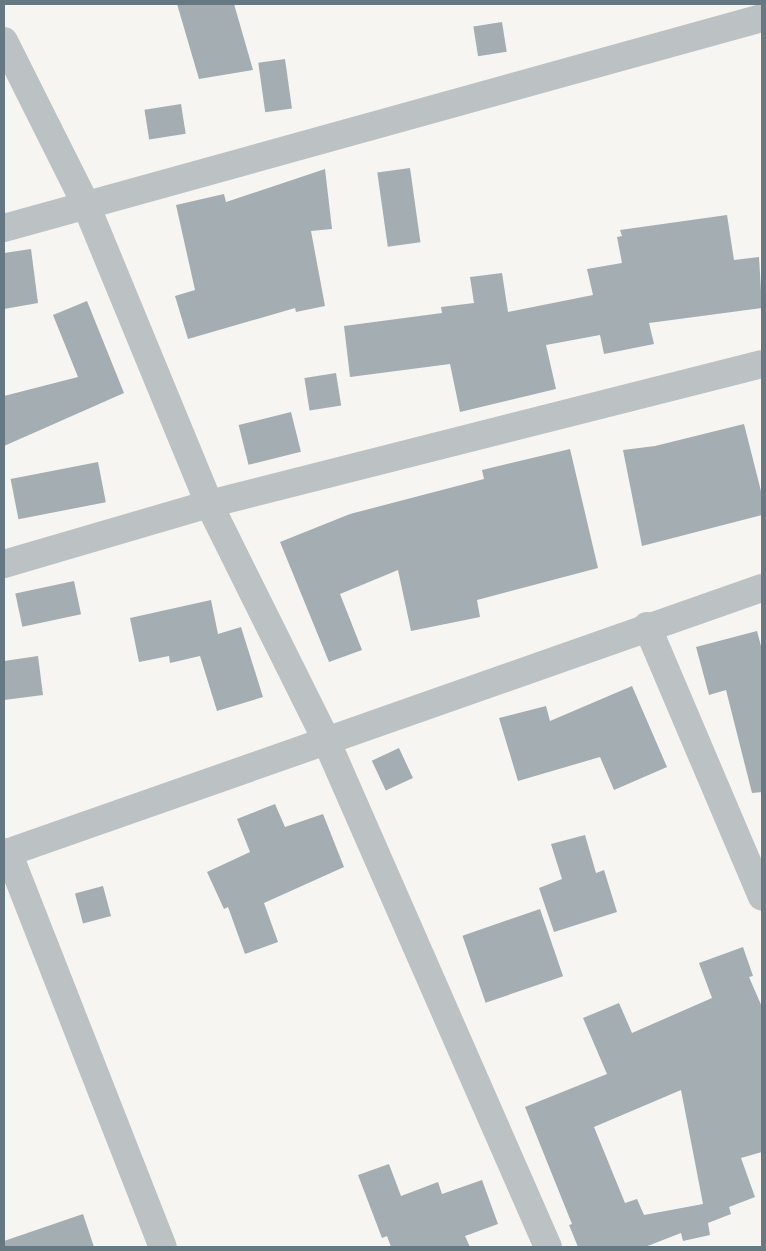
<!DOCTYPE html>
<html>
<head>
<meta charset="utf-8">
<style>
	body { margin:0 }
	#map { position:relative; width:766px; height:1251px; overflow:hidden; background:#f6f5f2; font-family:Lato,sans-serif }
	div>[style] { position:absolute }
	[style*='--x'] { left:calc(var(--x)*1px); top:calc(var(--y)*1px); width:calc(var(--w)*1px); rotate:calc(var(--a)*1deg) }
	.building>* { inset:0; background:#a4adb1; transform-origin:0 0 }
	.street>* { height:28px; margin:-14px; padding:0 14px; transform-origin:14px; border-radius:14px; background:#bcc1c4 }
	span { translate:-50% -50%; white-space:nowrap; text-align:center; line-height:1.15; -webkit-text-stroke:5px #fff; paint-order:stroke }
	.frame { position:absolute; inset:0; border:5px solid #667881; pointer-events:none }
</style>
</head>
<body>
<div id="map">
	<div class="building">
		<i style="clip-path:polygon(177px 4px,234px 4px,253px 70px,199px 79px)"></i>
		<i style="left:502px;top:22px;width:30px;height:29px;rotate:81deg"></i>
		<i style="left:285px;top:59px;width:50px;height:27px;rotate:82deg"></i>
		<i style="left:181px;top:104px;width:30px;height:37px;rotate:81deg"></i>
		<i style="left:410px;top:168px;width:75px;height:33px;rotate:82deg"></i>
		<i style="clip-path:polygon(325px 169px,332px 229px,311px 231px,325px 306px,296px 312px,295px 308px,188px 339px,175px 296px,195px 290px,176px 205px,224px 194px,226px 202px)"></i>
		<i style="clip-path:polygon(727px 215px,734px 260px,759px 257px,762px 308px,649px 323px,654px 344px,604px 354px,600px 335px,546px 345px,556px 389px,460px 412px,450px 364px,350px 377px,344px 326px,442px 313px,441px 307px,474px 303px,470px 277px,502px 273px,508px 312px,593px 295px,587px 269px,622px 263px,617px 237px,622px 236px,620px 230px)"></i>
		<i style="clip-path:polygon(31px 249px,38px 303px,4px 309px,4px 253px)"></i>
		<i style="clip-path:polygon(87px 301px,124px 393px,4px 446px,4px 396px,78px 377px,53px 315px)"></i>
		<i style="left:336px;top:373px;width:33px;height:32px;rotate:81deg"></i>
		<i style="left:291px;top:412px;width:41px;height:54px;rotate:76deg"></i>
		<i style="clip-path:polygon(744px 424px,762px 495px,762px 515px,642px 546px,623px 450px,655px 446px)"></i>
		<i style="clip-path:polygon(570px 449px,598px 568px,477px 600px,480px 617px,411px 631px,398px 570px,340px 594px,362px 650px,329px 662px,280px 542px,350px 514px,484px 479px,482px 470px)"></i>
		<i style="left:98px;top:462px;width:41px;height:89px;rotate:79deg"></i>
		<i style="left:74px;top:581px;width:34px;height:60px;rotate:78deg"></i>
		<i style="clip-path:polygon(211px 600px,218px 634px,241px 627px,263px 697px,217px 711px,200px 656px,170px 663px,169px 656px,139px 662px,130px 618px)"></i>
		<i style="clip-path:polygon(757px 631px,762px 650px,762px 792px,752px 793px,726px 690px,709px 695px,696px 647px)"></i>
		<i style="clip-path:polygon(38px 656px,43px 695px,4px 700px,4px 661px)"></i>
		<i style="clip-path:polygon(632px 686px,667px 767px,614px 790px,600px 757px,518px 781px,499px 718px,546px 706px,550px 721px)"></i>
		<i style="left:399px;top:748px;width:33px;height:30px;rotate:65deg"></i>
		<i style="clip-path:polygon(275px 804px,285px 827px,323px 814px,344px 867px,264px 903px,278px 942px,245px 954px,228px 907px,224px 909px,207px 872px,250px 852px,237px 819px)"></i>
		<i style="clip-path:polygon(585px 835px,596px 873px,604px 870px,617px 912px,554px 932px,539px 888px,562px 879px,551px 844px)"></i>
		<i style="left:103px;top:886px;width:31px;height:29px;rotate:75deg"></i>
		<i style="left:540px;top:909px;width:71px;height:82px;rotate:71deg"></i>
		<i style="clip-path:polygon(evenodd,743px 947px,753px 976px,749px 977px,762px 1007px,762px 1152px,741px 1158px,755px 1197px,729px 1207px,731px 1214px,708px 1223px,710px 1235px,683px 1241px,681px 1233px,645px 1247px,578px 1247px,569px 1225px,572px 1224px,525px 1107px,607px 1074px,583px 1018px,619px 1003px,632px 1033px,712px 998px,699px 963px,743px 947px,681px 1090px,703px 1204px,644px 1215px,637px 1199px,625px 1203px,594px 1127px,681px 1090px)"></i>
		<i style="clip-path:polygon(389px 1164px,401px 1196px,438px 1182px,442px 1194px,482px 1180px,498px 1224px,465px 1236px,470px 1247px,391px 1247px,387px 1236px,382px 1238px,358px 1175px)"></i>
		<i style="clip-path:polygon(83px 1214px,94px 1247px,4px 1247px,4px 1241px)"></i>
	</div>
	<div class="street">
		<i style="--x:4;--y:41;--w:183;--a:63.4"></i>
		<i style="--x:86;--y:205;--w:323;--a:67.6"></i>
		<i style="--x:209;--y:504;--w:263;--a:63.6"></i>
		<i style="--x:326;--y:740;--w:553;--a:66.35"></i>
		<i style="--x:4;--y:228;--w:787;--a:-15.49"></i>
		<i style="--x:4;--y:564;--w:214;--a:-16.3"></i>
		<i style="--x:209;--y:504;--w:570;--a:-14.21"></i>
		<i style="--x:647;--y:626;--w:294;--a:67"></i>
		<i style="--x:8;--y:852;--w:424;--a:68.6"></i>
		<i style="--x:4;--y:854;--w:803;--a:-19.34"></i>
	</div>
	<div class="frame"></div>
</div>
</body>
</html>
